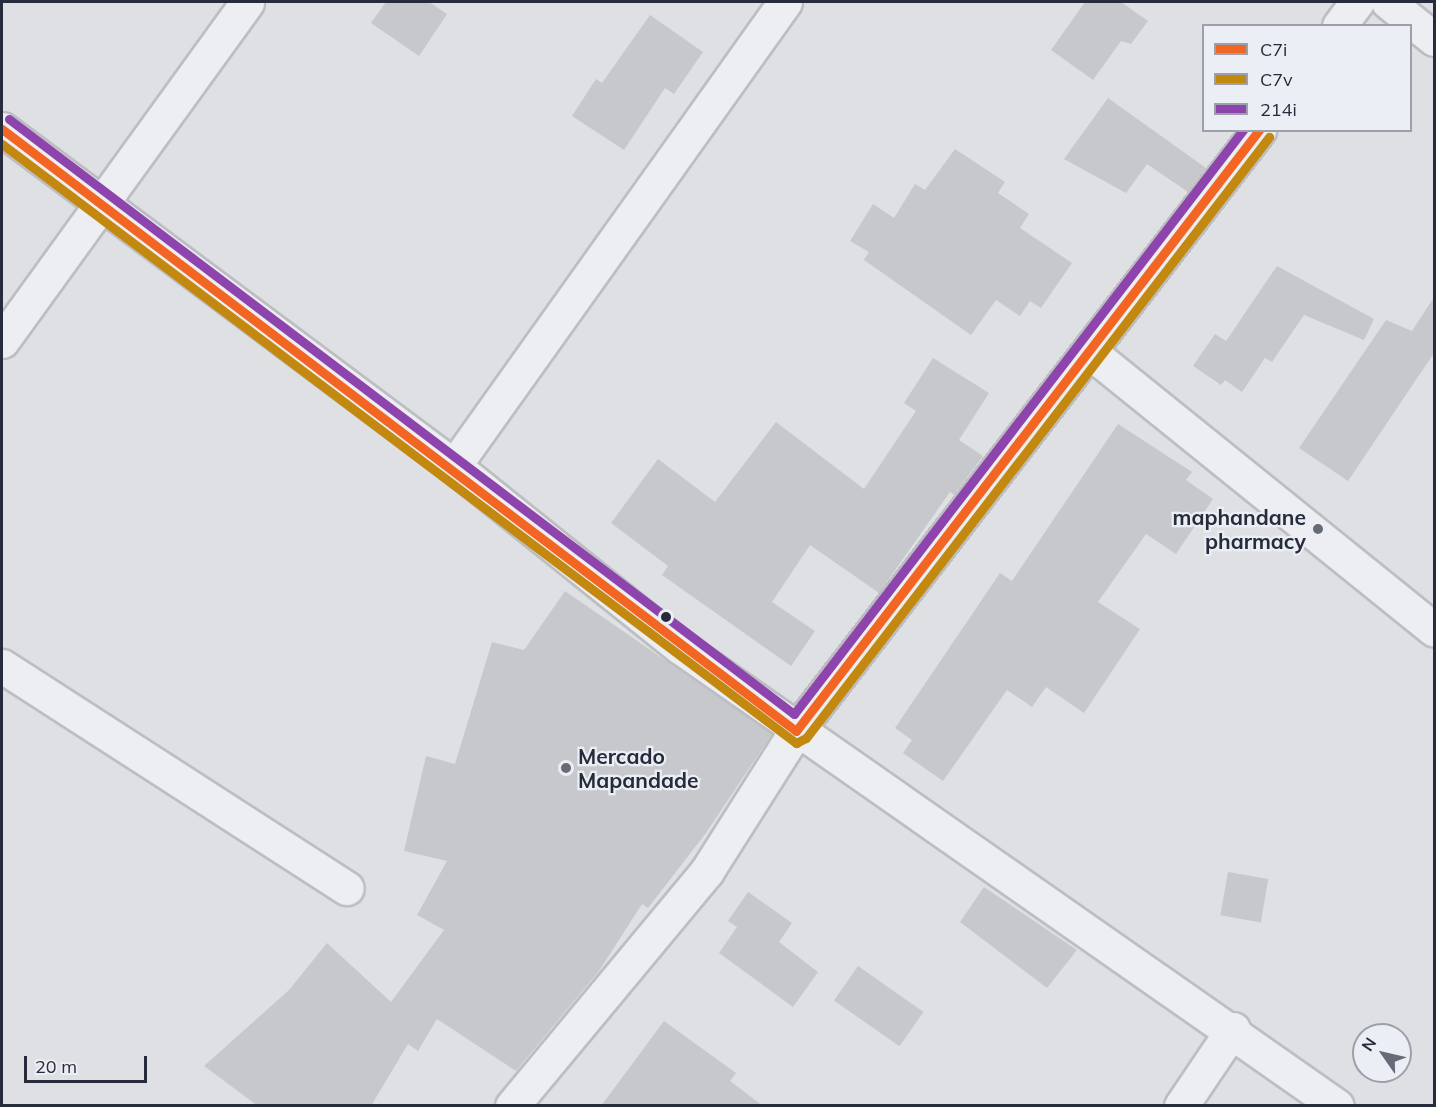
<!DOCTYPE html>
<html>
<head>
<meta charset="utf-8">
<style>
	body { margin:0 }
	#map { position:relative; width:1436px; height:1107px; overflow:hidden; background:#dee0e4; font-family:Mulish,sans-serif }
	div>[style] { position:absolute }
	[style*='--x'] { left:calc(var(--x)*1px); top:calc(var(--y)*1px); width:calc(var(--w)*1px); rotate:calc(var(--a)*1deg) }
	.building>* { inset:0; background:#c6c8cc; transform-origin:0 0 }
	.roads { filter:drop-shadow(2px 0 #bdbec2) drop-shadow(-2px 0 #bdbec2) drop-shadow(0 2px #bdbec2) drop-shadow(0 -2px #bdbec2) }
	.minor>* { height:33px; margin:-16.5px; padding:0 16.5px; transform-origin:16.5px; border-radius:16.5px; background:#edeef1 }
	.bus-1>* { height:9px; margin:-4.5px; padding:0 4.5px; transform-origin:4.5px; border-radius:4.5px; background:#f26522 }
	.bus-2>* { height:9px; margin:-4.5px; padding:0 4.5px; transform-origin:4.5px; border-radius:4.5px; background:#c3880f }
	.bus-3>* { height:9px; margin:-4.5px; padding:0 4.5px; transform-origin:4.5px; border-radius:4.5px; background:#8e44ad }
	.dots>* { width:16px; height:16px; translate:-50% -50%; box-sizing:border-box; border:3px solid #ebeef4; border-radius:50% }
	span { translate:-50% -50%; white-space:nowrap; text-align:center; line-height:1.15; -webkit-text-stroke:4.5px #ebeef4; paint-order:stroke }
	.poi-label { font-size:21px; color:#262c3c; font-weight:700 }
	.right { translate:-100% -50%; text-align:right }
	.left { translate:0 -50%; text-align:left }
	.frame { position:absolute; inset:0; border:3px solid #262c3c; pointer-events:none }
	.legend { position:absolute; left:1202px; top:24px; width:210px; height:108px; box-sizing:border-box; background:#ebeef4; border:2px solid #9ca0aa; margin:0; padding:8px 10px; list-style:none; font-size:18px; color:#262c3c }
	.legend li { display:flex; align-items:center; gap:12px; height:30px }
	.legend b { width:30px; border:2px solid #9ca0aa }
	.north { position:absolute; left:1352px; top:1023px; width:60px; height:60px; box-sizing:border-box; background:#ebeef4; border:2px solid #9ca0aa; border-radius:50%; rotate:304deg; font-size:16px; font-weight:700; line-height:24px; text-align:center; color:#262c3c }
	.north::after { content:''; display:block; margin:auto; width:21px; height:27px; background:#666b77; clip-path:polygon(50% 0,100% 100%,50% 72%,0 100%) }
	.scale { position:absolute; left:24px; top:1056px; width:123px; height:27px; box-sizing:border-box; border:3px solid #262c3c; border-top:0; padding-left:8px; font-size:18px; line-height:21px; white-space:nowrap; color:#262c3c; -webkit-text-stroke:4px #ebeef4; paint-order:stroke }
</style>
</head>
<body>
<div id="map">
	<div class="building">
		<i style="clip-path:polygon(386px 2px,429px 2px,447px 14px,419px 56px,371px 23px)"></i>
		<i style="clip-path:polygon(1085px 2px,1121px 2px,1148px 21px,1131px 44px,1121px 41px,1093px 80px,1051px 50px)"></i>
		<i style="clip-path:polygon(650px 15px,703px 52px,674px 94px,665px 88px,624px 150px,572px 116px,596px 79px,602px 83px)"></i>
		<i style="clip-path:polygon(1108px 98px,1206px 168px,1188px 192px,1147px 164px,1126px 193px,1064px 159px)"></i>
		<i style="clip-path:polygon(955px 149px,1005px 182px,998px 193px,1029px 214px,1020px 228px,1072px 263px,1041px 308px,1030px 301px,1020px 316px,996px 300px,971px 335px,864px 260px,869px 252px,850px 241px,873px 204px,894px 218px,915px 184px,925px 190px)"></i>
		<i style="clip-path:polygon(1277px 266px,1374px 319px,1364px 340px,1304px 315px,1272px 362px,1265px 358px,1242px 392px,1225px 380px,1221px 385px,1193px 366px,1215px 334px,1226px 341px)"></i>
		<i style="clip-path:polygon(1434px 297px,1434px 353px,1348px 481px,1299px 448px,1386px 320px,1412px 331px)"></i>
		<i style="clip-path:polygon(933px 358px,989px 393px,959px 440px,983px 456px,954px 495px,950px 492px,879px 593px,810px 545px,772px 602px,815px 631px,791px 666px,662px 575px,668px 566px,611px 523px,658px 459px,715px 502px,776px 422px,864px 489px,916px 411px,904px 403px)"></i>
		<i style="clip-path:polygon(1118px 424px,1192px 472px,1186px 480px,1213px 499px,1176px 554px,1146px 534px,1098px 602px,1140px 629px,1084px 713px,1046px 687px,1032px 707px,1007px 690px,943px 781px,903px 753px,912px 740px,895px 728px,1000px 573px,1012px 581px)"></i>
		<i style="clip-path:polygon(565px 591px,772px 734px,706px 833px,648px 908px,642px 904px,599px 971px,516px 1071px,437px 1019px,418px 1051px,408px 1044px,371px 1106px,258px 1106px,204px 1066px,289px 990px,327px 943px,391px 1002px,444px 930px,417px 915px,447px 861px,404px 851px,426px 756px,455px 764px,492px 642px,524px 650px)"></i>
		<i style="left:1228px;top:872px;width:41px;height:44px;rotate:10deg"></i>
		<i style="clip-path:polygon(984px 887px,1077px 950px,1047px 988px,960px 922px)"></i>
		<i style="clip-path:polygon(748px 892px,792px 923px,779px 942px,818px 972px,793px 1007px,719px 953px,737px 927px,728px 921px)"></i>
		<i style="left:858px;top:966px;width:80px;height:42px;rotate:35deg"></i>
		<i style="clip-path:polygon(664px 1021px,736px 1073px,730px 1081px,763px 1106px,601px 1106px)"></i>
	</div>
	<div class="roads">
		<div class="minor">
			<i style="--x:1388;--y:2;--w:59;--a:38.8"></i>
			<i style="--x:1339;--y:26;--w:30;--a:-53"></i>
			<i style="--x:2;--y:129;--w:564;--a:36.71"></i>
			<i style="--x:454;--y:466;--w:290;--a:38.7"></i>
			<i style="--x:680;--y:647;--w:801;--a:34.94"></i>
			<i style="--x:2;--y:341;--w:418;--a:-54.1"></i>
			<i style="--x:1090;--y:352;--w:442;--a:38.9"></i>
			<i style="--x:454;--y:466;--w:570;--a:-54.5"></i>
			<i style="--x:2;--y:666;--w:410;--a:32.8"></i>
			<i style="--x:512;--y:1106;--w:305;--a:-50.3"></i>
			<i style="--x:707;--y:871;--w:166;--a:-57.6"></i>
			<i style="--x:796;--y:731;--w:759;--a:-52.39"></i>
			<i style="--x:1181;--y:1106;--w:93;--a:-56"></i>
		</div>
	</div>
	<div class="bus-1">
		<i style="--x:2;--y:129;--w:996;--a:37.17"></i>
		<i style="--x:796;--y:731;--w:759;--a:-52.39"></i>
	</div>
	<div class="bus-2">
		<i style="--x:2;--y:144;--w:995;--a:37.03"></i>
		<i style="--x:796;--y:743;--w:11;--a:-27"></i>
		<i style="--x:806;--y:738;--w:759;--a:-52.39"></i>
	</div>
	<div class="bus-3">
		<i style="--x:9;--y:119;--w:985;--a:37.16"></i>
		<i style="--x:794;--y:714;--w:737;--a:-52.45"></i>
	</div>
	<div class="dots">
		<i style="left:1318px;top:529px;background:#666b77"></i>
		<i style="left:666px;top:617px;background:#262c3c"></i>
		<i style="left:566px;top:768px;background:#666b77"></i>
	</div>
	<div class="poi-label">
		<span class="right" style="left:1306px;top:529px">maphandane<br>pharmacy</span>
		<span class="left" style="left:578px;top:768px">Mercado<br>Mapandade</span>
	</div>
	<div class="frame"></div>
	<ul class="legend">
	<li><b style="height:8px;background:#f26522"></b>C7i</li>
	<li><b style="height:8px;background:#c3880f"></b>C7v</li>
	<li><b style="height:8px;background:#8e44ad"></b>214i</li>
	</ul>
	<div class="north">N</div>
	<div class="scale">20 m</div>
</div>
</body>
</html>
